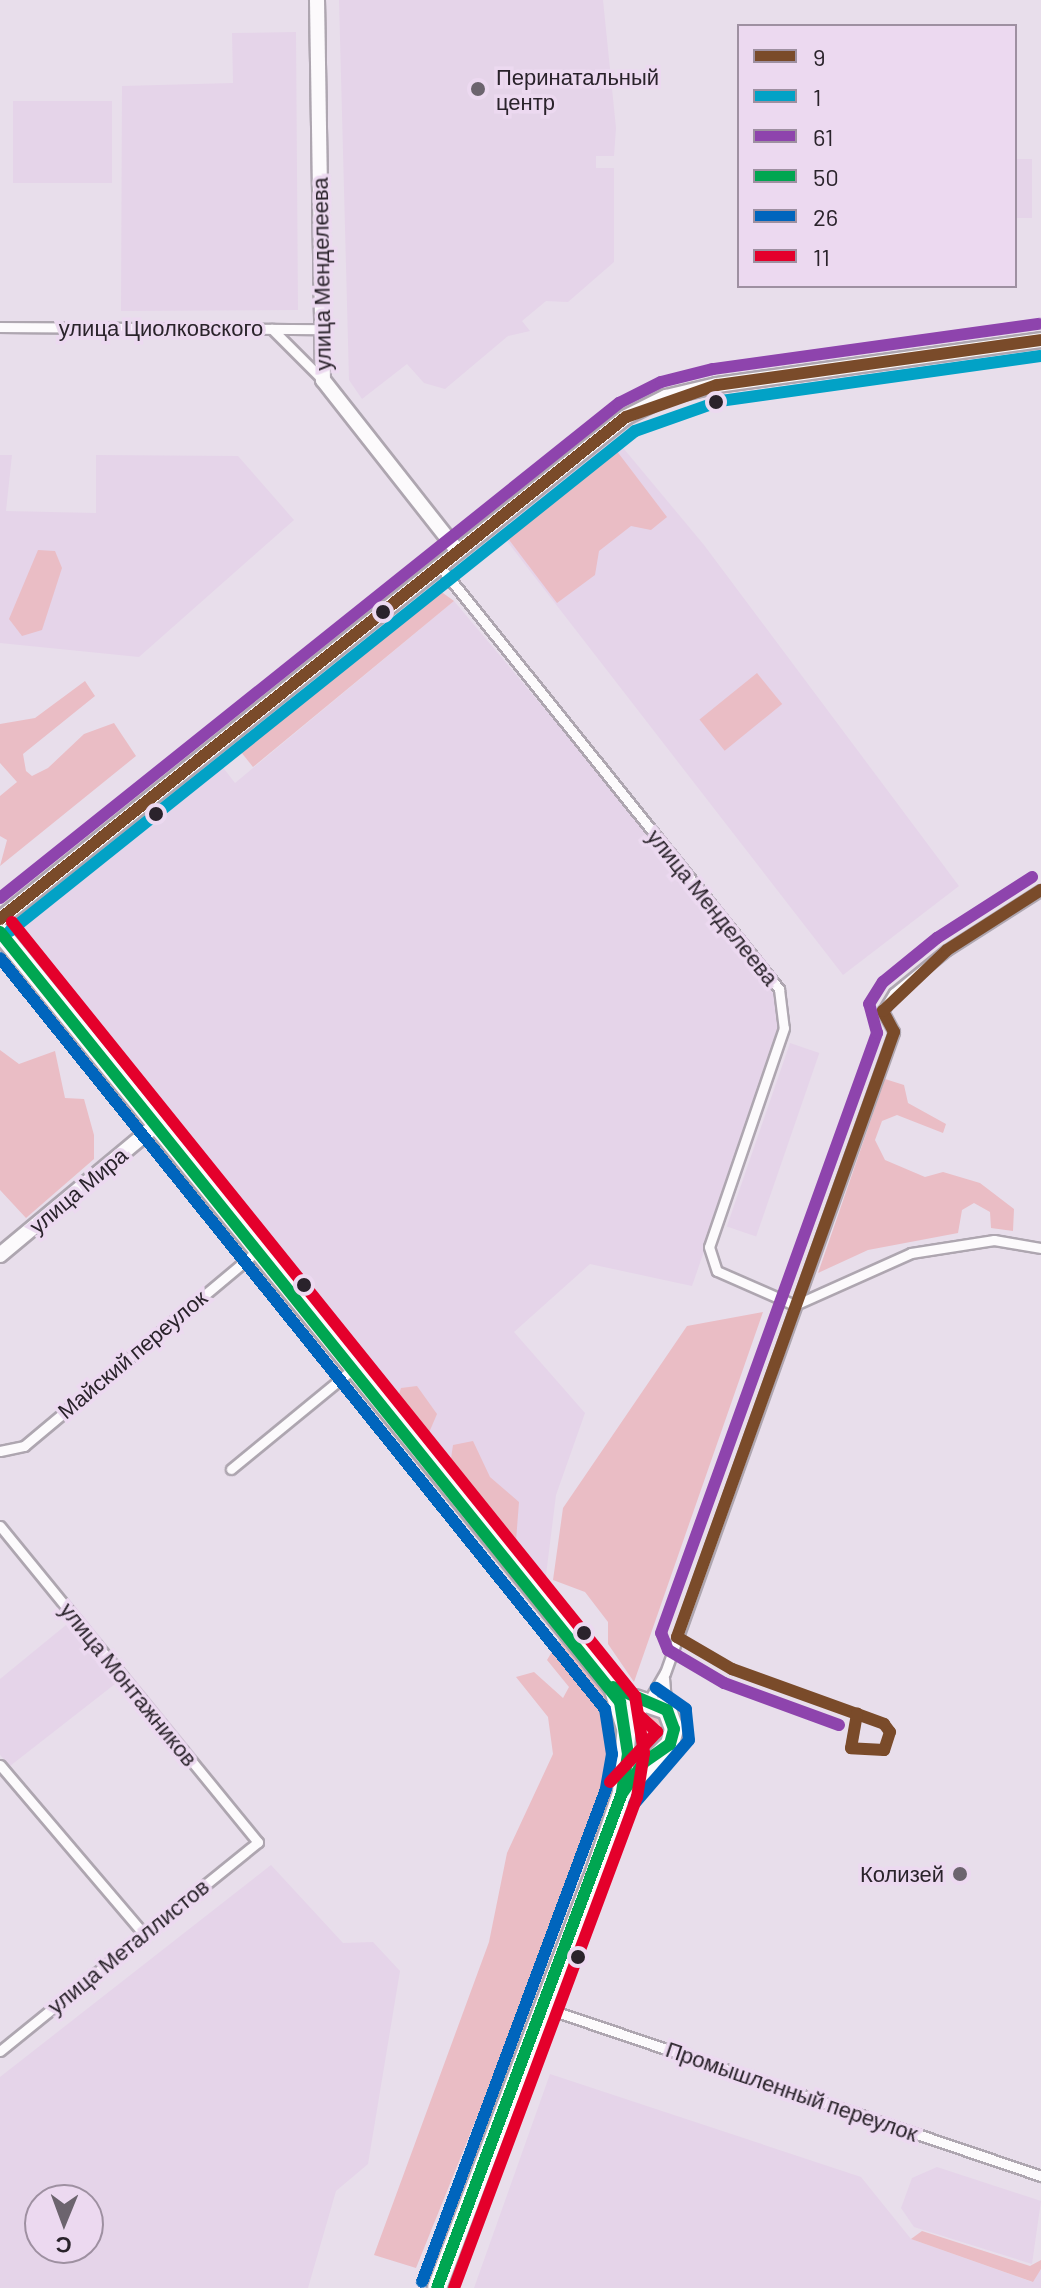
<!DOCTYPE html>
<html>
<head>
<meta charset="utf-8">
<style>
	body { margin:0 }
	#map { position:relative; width:1041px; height:2288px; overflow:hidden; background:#e8deeb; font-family:Barlow,sans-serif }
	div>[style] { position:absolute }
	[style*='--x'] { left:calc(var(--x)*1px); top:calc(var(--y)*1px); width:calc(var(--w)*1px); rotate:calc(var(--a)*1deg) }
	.built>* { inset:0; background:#e5d4e9; transform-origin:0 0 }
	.green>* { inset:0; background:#eabdc5; transform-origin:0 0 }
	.round { border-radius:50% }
	.roads { filter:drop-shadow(2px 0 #aea6b0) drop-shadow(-2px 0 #aea6b0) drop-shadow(0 2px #aea6b0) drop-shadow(0 -2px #aea6b0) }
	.street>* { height:9px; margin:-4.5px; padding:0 4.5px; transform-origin:4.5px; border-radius:4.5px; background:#fcfafc }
	.secondary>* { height:14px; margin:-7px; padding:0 7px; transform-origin:7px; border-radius:7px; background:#fcfafc }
	.highway>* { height:18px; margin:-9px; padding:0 9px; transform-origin:9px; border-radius:9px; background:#fcfafc }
	.bus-1>* { height:12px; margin:-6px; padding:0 6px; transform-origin:6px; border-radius:6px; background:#7a4b2a }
	.bus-2>* { height:12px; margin:-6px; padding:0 6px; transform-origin:6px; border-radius:6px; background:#02a2c6 }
	.bus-3>* { height:12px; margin:-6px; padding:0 6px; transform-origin:6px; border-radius:6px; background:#8e44ad }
	.bus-4>* { height:12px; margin:-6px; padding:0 6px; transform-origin:6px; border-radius:6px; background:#00a651 }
	.bus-5>* { height:12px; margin:-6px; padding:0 6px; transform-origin:6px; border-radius:6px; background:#0065bd }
	.bus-6>* { height:12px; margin:-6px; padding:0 6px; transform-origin:6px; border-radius:6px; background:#e4002b }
	.dots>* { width:22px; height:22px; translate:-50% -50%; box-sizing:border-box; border:4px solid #ecd9f0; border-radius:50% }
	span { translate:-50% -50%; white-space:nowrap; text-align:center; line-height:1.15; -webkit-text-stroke:7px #ecd9f0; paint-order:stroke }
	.poi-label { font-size:22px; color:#2a232b }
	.left { translate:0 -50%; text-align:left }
	.right { translate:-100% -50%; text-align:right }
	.street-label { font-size:22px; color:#2a232b }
	.legend { position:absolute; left:737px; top:24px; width:280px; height:264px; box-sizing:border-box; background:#ecd9f0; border:2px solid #9e90a1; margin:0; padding:10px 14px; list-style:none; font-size:24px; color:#2a232b }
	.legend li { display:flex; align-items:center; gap:16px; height:40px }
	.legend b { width:40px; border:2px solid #9e90a1 }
	.north { position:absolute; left:24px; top:2184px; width:80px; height:80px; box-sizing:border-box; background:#ecd9f0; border:2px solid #9e90a1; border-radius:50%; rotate:181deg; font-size:22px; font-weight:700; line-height:32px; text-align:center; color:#2a232b }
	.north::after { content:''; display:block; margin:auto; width:28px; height:36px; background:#6c646e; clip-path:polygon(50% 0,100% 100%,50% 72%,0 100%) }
</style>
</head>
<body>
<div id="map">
	<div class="built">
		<i style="clip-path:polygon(339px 0,603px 0,616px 128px,614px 156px,596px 156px,596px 168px,614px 168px,614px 262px,568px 302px,546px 301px,522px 321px,530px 331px,508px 336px,445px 389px,424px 383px,407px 364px,362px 399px,349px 380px)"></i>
		<i style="clip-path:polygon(296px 32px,298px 310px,121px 311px,122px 86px,233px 83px,232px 33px)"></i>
		<i style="left:13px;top:101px;width:99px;height:82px"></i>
		<i style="left:1015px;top:159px;width:17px;height:59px"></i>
		<i style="clip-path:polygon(614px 437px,704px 545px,959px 886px,843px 975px,499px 531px)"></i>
		<i style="clip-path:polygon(0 455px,12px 455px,6px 511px,96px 513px,96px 455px,238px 456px,294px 520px,139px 657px,0 643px)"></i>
		<i style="clip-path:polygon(454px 601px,776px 984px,782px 1026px,692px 1286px,590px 1264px,514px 1332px,585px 1413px,556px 1495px,545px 1583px,13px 924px,215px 757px,235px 783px)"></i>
		<i style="left:790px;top:1043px;width:31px;height:194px;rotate:19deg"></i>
		<i style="clip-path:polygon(66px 1625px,115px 1684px,10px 1766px,0 1755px,0 1679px)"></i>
		<i style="clip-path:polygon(evenodd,271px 1865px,343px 1943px,373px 1942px,400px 1971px,368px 2164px,336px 2191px,308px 2288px,0 2288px,0 2077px,271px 1865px,40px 2200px,88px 2200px,88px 2248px,40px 2248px,40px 2200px)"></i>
		<i style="clip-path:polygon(550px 2074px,861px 2177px,911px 2239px,1032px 2282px,1041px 2269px,1041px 2288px,474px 2288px)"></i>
		<i style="clip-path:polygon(937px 2167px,1041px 2201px,1032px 2264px,914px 2227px,901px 2208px,912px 2178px)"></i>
	</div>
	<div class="green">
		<i style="clip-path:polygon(613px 446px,667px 517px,651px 530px,631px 526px,599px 551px,595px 575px,557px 603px,503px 532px)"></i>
		<i style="clip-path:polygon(38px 550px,55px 551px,62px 568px,42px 630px,22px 636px,9px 619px)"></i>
		<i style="clip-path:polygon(436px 588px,454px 601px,253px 767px,237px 747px)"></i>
		<i style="left:757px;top:673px;width:40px;height:74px;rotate:51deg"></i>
		<i style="clip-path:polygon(85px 681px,95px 696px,23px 754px,26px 771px,32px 776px,48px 768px,84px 734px,114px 723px,136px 756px,0 866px,7px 840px,0 836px,0 796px,17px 782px,0 763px,0 724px,35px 718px)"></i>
		<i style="clip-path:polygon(0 1050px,19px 1064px,55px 1051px,65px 1098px,84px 1099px,94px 1135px,94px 1159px,26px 1218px,0 1190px)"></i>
		<i style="clip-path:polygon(885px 1079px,904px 1085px,908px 1103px,946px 1124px,943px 1133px,897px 1115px,882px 1121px,875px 1140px,885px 1160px,925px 1177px,943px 1172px,980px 1183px,1014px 1209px,1013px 1231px,991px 1228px,990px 1212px,974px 1203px,962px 1210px,958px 1233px,868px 1250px,818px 1273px)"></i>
		<i style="clip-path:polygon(763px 1312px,634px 1682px,608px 1644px,608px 1622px,585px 1592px,553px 1580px,563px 1508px,687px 1326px)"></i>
		<i style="clip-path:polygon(417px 1386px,437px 1414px,428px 1435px,397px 1400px,401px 1388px)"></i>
		<i style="clip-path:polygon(473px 1441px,490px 1477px,519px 1502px,516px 1541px,450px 1465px,453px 1445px)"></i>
		<i style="clip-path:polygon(559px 1640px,606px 1692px,627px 1745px,416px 2268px,374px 2255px,489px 1942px,507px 1853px,553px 1754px,548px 1717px,516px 1677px,534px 1672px,563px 1698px,569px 1687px,547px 1660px)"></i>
		<i class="round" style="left:631px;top:1711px;width:36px;height:36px"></i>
		<i style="clip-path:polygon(922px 2231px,1030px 2266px,1041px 2260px,1041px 2269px,1033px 2282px,911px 2239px)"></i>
	</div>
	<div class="roads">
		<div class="street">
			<i style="--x:0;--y:327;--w:322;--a:0.4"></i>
			<i style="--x:272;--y:329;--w:72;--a:45"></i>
			<i style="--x:438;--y:564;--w:545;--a:51.26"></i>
			<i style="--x:779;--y:989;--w:39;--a:83"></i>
			<i style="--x:784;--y:1028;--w:231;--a:108.9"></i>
			<i style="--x:709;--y:1247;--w:25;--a:72"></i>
			<i style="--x:717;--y:1271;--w:85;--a:23.6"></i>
			<i style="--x:795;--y:1305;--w:127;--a:-24.1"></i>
			<i style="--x:911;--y:1253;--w:84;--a:-8.9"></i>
			<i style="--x:994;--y:1240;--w:48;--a:9.7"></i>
			<i style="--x:0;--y:1451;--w:25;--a:-12"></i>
			<i style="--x:24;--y:1446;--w:307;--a:-39.9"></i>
			<i style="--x:231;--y:1469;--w:161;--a:-39.4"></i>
			<i style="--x:0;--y:1526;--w:408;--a:50.8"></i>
			<i style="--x:258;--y:1842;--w:332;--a:141"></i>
			<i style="--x:664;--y:1678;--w:32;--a:85"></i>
			<i style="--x:648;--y:1702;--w:34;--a:-60"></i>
			<i style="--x:665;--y:1673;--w:681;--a:-70.34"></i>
			<i style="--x:894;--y:1032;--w:24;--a:-118"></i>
			<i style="--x:883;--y:1011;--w:21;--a:-59"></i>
			<i style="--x:894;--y:993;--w:68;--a:-39.1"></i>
			<i style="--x:947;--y:950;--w:112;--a:-32.6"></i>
			<i style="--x:0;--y:1765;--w:219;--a:49.6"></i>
			<i style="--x:542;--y:2007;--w:527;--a:18.71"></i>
		</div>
		<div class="secondary">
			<i style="--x:317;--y:0;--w:380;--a:89.1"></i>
			<i style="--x:323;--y:380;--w:215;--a:51.8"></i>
			<i style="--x:0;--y:919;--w:802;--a:-38.73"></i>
			<i style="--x:626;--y:417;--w:45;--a:-26.6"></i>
			<i style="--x:666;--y:397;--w:52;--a:-13.2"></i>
			<i style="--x:717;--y:385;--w:327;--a:-7.9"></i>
			<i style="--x:0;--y:1255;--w:203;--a:-39.8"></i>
		</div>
		<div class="highway">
			<i style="--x:0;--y:932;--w:973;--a:50.93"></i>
			<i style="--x:613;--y:1687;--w:43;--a:72.4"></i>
			<i style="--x:626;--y:1787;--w:62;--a:-44.3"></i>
			<i style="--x:670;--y:1744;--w:16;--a:-75"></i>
			<i style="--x:674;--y:1729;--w:20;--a:-110"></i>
			<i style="--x:667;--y:1710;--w:34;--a:-161"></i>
			<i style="--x:437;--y:2288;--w:436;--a:-69.2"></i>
			<i style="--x:592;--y:1881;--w:93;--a:-71.2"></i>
			<i style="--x:622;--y:1793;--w:72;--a:-86"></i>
			<i style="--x:627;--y:1721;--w:25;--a:-50"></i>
		</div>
	</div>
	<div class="bus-1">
		<i style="--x:0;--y:919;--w:802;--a:-38.73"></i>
		<i style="--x:626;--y:417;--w:96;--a:-19.4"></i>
		<i style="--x:717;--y:385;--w:327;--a:-7.9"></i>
		<i style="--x:677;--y:1637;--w:643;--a:-70.27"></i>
		<i style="--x:894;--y:1032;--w:24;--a:-118"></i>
		<i style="--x:883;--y:1011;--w:88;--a:-43.6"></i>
		<i style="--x:947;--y:950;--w:112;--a:-32.6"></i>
		<i style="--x:677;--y:1637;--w:64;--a:30.2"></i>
		<i style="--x:732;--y:1669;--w:133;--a:19.8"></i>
		<i style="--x:857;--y:1714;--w:29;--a:20"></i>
		<i style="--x:884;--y:1724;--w:10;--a:53"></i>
		<i style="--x:890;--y:1732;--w:19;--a:108"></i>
		<i style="--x:884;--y:1750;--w:33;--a:-177"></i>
		<i style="--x:851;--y:1748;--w:35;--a:-80"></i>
	</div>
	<div class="bus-2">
		<i style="--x:10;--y:931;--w:800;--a:-38.66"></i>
		<i style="--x:635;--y:431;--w:90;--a:-19.4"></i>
		<i style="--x:720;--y:401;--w:324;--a:-8"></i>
	</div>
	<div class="bus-3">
		<i style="--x:0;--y:898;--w:793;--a:-38.65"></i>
		<i style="--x:619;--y:403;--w:47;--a:-26.6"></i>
		<i style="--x:661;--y:382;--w:54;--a:-14"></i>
		<i style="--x:713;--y:369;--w:329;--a:-7.9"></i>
		<i style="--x:839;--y:1725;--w:122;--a:-159.9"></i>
		<i style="--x:724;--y:1683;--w:65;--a:-149.5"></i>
		<i style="--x:668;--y:1650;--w:18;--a:-112"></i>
		<i style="--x:661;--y:1633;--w:638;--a:-70.2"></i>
		<i style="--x:877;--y:1033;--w:30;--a:-105"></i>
		<i style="--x:869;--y:1004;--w:26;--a:-58"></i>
		<i style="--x:883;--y:982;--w:70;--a:-39.2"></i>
		<i style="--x:937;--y:938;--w:113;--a:-32.7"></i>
	</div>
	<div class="bus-4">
		<i style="--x:0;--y:932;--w:989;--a:51.16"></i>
		<i style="--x:620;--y:1702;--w:53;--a:81.3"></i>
		<i style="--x:628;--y:1754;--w:39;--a:99"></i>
		<i style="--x:622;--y:1793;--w:528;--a:110.49"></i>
		<i style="--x:613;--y:1687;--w:59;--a:23.1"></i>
		<i style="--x:667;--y:1710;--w:20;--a:70"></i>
		<i style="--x:674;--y:1729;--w:16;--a:105"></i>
		<i style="--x:670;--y:1744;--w:32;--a:145"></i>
		<i style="--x:644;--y:1762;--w:38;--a:125"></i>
	</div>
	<div class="bus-5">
		<i style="--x:0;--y:958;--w:964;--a:51.15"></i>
		<i style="--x:605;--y:1709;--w:46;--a:81.2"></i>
		<i style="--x:612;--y:1754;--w:36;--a:100"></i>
		<i style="--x:606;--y:1789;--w:526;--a:110.47"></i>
		<i style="--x:634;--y:1804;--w:84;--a:-49.3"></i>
		<i style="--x:689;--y:1740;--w:31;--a:-96"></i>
		<i style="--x:686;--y:1709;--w:37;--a:-145"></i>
	</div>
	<div class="bus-6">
		<i style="--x:12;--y:922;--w:994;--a:51.17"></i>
		<i style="--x:635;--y:1696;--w:58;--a:81"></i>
		<i style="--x:644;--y:1753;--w:45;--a:99"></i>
		<i style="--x:637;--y:1797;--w:524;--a:110.44"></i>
		<i style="--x:610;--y:1782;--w:69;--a:-46.8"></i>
		<i style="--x:657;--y:1732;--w:23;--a:-137"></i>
	</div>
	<div class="dots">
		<i style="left:478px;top:89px;background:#6c646e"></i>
		<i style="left:716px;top:402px;background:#2a232b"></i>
		<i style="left:383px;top:612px;background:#2a232b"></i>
		<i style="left:156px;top:814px;background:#2a232b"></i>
		<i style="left:304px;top:1285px;background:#2a232b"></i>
		<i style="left:584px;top:1633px;background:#2a232b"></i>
		<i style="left:960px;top:1874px;background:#6c646e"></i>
		<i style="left:578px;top:1957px;background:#2a232b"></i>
	</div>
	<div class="poi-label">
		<span class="left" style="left:496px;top:89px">Перинатальный<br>центр</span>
		<span class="right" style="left:944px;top:1874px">Колизей</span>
	</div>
	<div class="street-label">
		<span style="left:321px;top:274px;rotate:-91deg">улица Менделеева</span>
		<span style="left:161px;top:328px">улица Циолковского</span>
		<span style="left:713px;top:907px;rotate:51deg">улица Менделеева</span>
		<span style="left:78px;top:1190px;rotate:-40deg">улица Мира</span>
		<span style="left:132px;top:1354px;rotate:-40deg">Майский переулок</span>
		<span style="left:129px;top:1684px;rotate:51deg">улица Монтажников</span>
		<span style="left:128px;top:1946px;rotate:-39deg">улица Металлистов</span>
		<span style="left:792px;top:2091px;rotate:19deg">Промышленный переулок</span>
	</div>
	<ul class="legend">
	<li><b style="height:10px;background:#7a4b2a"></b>9</li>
	<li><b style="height:10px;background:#02a2c6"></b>1</li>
	<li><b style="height:10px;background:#8e44ad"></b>61</li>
	<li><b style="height:10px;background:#00a651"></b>50</li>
	<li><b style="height:10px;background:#0065bd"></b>26</li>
	<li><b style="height:10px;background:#e4002b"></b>11</li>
	</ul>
	<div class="north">С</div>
</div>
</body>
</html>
